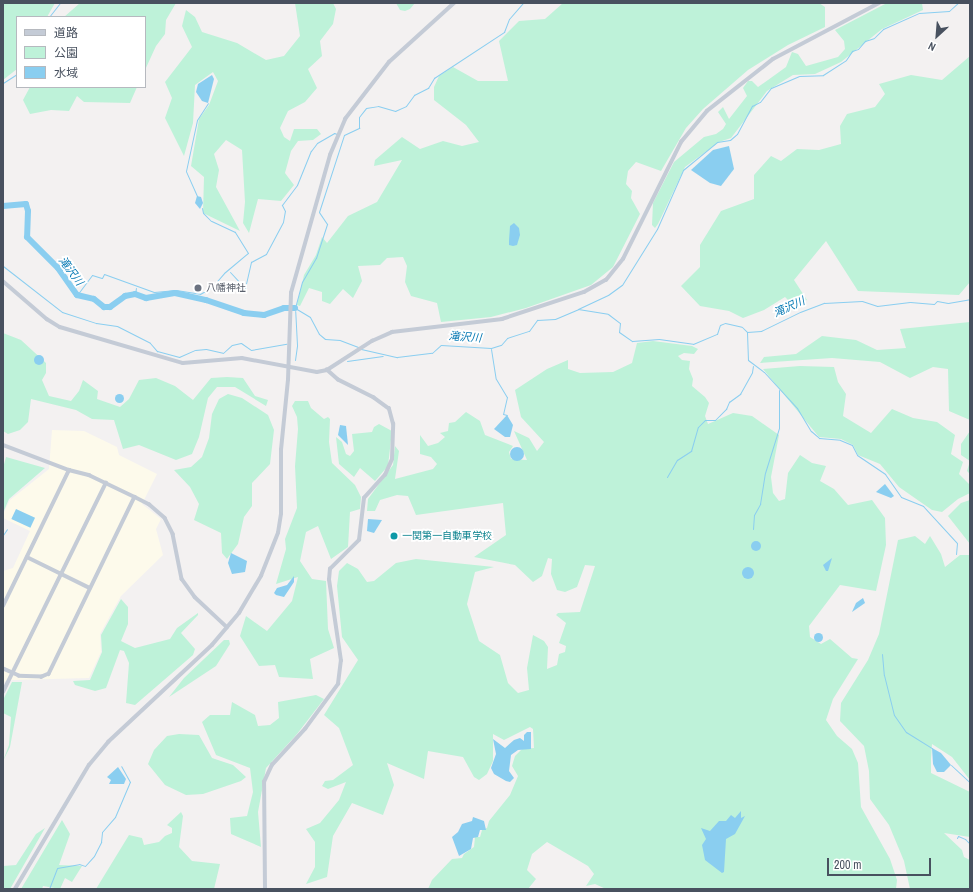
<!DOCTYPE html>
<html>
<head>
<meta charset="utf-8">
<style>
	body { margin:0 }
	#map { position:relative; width:973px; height:892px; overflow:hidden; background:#f3f1f1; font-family:"Archivo Narrow","Noto Sans JP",sans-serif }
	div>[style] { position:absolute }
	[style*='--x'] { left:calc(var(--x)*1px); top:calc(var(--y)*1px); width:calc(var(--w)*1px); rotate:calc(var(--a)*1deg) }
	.commercial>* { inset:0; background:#fdfaeb }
	.green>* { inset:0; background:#bef2d9 }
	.water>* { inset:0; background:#8acef0; transform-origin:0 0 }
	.round { border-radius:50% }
	.stream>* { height:1px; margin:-0.5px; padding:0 0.5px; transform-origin:0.5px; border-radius:0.5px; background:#8acef0 }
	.river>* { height:6px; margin:-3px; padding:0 3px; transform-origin:3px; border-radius:3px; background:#8acef0 }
	.minor>* { height:3.5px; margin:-1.75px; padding:0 1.75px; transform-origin:1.75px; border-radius:1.75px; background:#c4cbd6 }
	.dots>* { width:11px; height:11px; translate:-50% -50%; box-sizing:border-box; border:2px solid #fff; border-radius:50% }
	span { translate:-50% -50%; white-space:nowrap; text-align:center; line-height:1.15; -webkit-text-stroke:3.5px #fff; paint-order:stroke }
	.worship-label { font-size:10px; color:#5b616d }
	.left { translate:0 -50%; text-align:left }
	.culture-label { font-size:10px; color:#0d838f }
	.water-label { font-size:11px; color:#0679b4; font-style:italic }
	.frame { position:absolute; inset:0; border:4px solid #48515f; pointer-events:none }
	.legend { position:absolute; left:16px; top:16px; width:130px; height:72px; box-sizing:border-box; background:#fff; border:1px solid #b6b9bf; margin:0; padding:5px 7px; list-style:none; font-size:12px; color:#48515f }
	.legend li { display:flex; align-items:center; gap:8px; height:20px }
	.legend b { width:20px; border:1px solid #b6b9bf }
	.north { position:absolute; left:917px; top:16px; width:40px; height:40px; -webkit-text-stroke:3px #fff; paint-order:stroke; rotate:206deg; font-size:11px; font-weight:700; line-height:16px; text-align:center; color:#48515f }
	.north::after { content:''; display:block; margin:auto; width:14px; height:18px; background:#48515f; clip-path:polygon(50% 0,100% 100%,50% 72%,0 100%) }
	.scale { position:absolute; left:827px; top:858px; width:104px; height:18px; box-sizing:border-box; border:2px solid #48515f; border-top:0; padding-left:5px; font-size:12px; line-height:14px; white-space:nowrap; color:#48515f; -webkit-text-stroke:3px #fff; paint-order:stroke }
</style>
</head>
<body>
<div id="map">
	<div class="commercial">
		<i style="clip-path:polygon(52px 430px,84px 431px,117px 447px,119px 455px,157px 474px,142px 504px,161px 519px,156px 529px,163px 555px,121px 596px,100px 634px,101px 652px,89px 678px,14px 680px,5px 681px,3px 686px,3px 571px,13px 568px,30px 531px,3px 518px,3px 514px,10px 500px,49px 469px)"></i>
	</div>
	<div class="green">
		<i style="clip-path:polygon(3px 3px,55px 3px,47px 17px,17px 17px,17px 69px,3px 80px)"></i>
		<i style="clip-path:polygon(80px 3px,176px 3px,166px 20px,165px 34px,156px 46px,145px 70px,145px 17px,64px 17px)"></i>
		<i style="clip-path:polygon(295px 3px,333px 3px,336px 9px,333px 24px,320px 41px,322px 56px,308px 69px,317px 88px,305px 102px,288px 111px,280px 128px,284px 137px,290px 141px,294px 129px,317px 129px,321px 134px,313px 140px,298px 141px,291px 151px,285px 173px,294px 185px,281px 201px,258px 199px,249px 233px,243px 223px,245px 202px,242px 150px,226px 140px,214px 154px,219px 170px,216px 187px,240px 231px,203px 213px,204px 177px,191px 166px,199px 119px,209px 105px,218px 81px,213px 72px,195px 85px,193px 123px,184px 156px,165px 118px,172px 98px,165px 82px,192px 47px,182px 26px,186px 10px,195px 17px,202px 32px,237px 43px,266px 60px,284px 56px,300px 36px)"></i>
		<i style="clip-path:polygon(396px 3px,415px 3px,410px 9px,405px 11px,400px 10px)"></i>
		<i style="clip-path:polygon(563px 3px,819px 3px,825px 7px,825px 27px,788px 45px,748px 70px,703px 109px,686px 128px,661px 171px,636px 162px,628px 171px,626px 184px,632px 191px,631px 198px,640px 214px,613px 267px,591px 285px,526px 308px,491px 317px,441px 322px,437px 303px,411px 296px,405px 282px,407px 266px,403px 257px,387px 258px,380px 265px,358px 266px,362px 281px,353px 298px,343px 289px,330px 304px,322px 301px,322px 292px,309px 288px,300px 306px,297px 305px,304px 275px,316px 255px,322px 237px,327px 243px,348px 216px,377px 202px,402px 160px,374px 166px,375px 160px,402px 137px,420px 149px,443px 141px,462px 146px,479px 142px,466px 125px,434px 100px,434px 87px,439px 76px,453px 67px,478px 81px,508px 81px,499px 41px,519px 21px,545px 19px)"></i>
		<i style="clip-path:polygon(887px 3px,922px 3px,923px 10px,882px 29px,841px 62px,815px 74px,793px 75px,767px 91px,731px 138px,719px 142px,685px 167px,658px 224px,655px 228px,652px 225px,653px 203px,674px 162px,704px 137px,716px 134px,723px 129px,726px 124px,718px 112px,723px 107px,729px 119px,747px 96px,743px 88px,748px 81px,752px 81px,758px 87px,768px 80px,786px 67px,792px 52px,798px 54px,806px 66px,838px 57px,845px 49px,844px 41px,835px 30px)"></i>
		<i style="clip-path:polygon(970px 56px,970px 282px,959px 295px,858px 291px,826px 241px,794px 280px,807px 300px,793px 305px,785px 297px,764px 310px,743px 318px,729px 311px,700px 306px,681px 286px,700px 267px,700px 245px,721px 211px,754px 199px,754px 175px,771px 156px,781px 161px,797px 149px,819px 150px,841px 144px,840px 126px,847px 114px,875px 107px,885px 94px,879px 84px,911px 75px,942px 80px)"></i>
		<i style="clip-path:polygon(30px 87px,137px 87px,130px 103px,84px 102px,77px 96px,69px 111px,51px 110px,30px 114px,23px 100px)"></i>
		<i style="clip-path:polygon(970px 322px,970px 420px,949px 411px,948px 369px,933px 367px,910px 378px,880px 362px,832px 358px,760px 363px,764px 357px,796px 354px,822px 336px,856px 340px,877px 350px,906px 348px,900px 329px)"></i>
		<i style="clip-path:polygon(3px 333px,21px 340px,46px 363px,46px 373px,42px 380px,49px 396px,71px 401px,79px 391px,83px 380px,98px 391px,97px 399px,120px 407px,129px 399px,139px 380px,156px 378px,175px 386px,193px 400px,211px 378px,227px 377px,243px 378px,255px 396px,268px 400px,266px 406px,235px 387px,217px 387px,208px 398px,199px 437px,192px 454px,176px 460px,139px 445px,123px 449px,114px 420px,92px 419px,76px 410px,31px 399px,28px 422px,20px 430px,8px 434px,3px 431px)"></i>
		<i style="clip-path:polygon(653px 341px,692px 346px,698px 349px,694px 354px,684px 353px,678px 356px,682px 360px,690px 361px,689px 369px,693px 379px,692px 386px,705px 397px,709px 403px,705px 416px,708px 424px,733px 413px,752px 416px,779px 435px,771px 477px,773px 493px,779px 501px,785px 499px,788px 473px,800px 455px,812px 463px,826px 466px,820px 481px,834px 489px,848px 505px,872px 500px,885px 518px,886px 545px,876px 591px,840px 585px,809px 626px,810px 637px,821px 644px,830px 639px,852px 658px,858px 659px,833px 699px,826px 720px,837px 736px,852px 749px,858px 763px,861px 807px,890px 859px,897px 880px,896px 889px,606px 889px,595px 884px,586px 886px,594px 874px,588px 866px,547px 842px,532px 854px,527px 870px,536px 879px,528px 889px,428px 889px,432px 880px,452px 859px,462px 858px,464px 854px,474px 847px,475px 837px,480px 837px,482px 830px,487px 828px,489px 821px,510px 795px,518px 776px,512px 766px,515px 756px,522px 749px,534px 748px,533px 729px,530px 727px,504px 740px,493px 734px,493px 761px,487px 774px,479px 780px,474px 777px,463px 757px,428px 751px,424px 779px,387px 763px,394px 785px,383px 815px,352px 803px,333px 836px,327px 877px,306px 884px,315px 867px,315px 842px,306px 829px,320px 823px,339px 800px,346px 782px,328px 789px,322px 786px,325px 781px,333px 780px,353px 765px,339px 728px,324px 715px,358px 660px,342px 637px,337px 586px,339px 571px,347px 563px,358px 569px,367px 582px,374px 581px,396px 563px,416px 559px,494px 567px,475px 572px,467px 604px,479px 641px,500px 655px,508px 683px,518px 693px,529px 690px,527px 668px,533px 635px,544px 641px,548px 647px,547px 669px,557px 665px,559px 654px,565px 652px,566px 646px,559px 643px,566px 623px,556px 615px,558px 613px,580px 612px,595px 566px,585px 565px,577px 587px,565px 592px,557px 590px,551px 574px,552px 559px,548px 558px,542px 576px,533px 582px,515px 565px,474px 557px,506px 535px,503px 503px,416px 515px,408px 496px,397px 495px,380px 500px,375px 511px,367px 511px,368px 499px,393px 465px,395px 446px,399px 451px,395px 479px,433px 469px,437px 464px,431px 457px,420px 454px,420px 435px,428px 446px,438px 443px,445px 437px,440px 433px,448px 431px,449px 423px,455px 422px,466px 412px,480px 421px,485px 435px,513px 446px,509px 452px,511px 459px,527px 460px,514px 431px,529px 438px,537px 451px,544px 442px,521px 417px,515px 390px,547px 369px,568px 360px,568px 369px,580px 373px,613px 372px,632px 363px,637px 343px)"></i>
		<i style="clip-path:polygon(800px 366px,834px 367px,838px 382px,846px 394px,843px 416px,871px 433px,892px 409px,913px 418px,937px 422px,955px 435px,951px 454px,963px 462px,959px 474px,970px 485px,970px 493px,958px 499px,942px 512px,932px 510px,899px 487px,880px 464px,858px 455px,853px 445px,841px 439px,819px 437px,763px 369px)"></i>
		<i style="clip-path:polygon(228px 394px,242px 398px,268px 415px,274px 430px,270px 464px,252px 483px,252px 506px,244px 517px,238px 544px,227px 559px,222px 553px,221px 533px,194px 520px,199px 504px,190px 487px,174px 470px,191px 467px,202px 457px,209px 438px,212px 414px,219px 399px)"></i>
		<i style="clip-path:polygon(295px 401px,308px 401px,311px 408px,324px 419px,328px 417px,330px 419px,329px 442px,332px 463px,355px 485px,361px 497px,360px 509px,350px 512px,348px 547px,331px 559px,318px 526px,306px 532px,300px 561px,312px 579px,326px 581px,328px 629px,334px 648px,310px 659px,313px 679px,279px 677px,275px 665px,259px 666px,240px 636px,246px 616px,267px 631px,292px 601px,298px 577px,276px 584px,286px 549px,285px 539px,297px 508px,295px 466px,298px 429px,297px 417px,292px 406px)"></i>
		<i style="clip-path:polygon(379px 424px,392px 431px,388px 466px,375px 481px,360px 468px,354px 477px,339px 464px,336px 437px,342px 442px,346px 454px,350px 456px,354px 451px,352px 434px,372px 432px,374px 427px)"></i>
		<i style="clip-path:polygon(970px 431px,970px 474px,967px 471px,970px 461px,961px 455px,961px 444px)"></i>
		<i style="clip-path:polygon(6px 457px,45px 468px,9px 499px,3px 513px,3px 468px)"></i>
		<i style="clip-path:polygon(970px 500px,970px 544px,948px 516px,961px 503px)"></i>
		<i style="clip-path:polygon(915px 536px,925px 544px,930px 536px,941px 554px,945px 567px,960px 555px,970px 555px,970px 780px,952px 757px,932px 744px,931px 759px,931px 773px,970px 792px,970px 837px,944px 833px,962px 850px,964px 857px,970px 860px,970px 889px,910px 889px,904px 861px,889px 825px,870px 799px,869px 771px,864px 746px,840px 721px,841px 703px,868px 660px,879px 634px,898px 540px)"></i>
		<i style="clip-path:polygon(121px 599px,128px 607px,128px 624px,121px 641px,135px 648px,170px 639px,177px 628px,198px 613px,198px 615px,181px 633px,195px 649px,193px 655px,135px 705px,126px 703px,129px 663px,124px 651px,120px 650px,106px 688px,95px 691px,75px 685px,73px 681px,90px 680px,102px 652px,101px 635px)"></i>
		<i style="clip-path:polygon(224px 640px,229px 640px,230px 644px,216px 666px,169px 697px,184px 678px)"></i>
		<i style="clip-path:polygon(12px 682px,22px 682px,10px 747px,3px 761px,9px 745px,11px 717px,3px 713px,3px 700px)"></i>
		<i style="clip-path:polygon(316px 695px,324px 699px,297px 734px,266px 768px,258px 812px,261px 847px,231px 834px,230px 818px,247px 816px,253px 792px,250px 768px,216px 755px,202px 722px,210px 715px,230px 715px,232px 702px,255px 715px,258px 726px,270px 725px,279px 718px,278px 702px)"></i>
		<i style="clip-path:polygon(179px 734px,199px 735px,212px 758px,233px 765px,246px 777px,241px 781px,203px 794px,186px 795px,165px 785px,148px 764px,154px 750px,167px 736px)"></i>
		<i style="clip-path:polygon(181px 812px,183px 816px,179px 847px,192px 861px,220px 864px,214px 889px,96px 889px,129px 835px,142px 838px,144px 845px,159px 842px,165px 836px,172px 833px,172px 828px,167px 825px)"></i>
		<i style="clip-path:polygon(62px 820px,70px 834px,59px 865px,82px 866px,72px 882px,65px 878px,60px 889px,43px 886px,42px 889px,21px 889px)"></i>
		<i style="clip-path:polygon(45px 828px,10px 889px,3px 889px,3px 866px,16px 865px,36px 834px)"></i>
	</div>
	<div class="water">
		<i style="clip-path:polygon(212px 75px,214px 79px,208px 103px,202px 101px,196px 92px,198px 84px)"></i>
		<i style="clip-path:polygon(729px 146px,734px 169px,721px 186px,710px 183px,691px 170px,713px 150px)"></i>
		<i style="clip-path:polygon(197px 196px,201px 197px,203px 203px,200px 209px,195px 203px)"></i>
		<i style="clip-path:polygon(514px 223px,519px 228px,520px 235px,517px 245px,513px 246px,509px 245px,509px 241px,510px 226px)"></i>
		<i class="round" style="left:34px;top:355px;width:10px;height:10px"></i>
		<i class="round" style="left:114.5px;top:393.5px;width:9px;height:9px"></i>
		<i style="clip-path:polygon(507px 415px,513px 425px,510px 437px,505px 437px,494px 429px)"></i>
		<i style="clip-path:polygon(340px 425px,346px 426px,348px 445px,338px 435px)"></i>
		<i class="round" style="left:510px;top:447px;width:14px;height:14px"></i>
		<i style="clip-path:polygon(885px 484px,894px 496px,891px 498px,876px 492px)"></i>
		<i style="left:16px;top:509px;width:21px;height:11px;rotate:25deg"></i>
		<i style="clip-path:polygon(368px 519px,382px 520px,374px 533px,367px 531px)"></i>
		<i class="round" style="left:751px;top:541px;width:10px;height:10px"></i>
		<i style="clip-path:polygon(231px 553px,247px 561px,245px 572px,232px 574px,228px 563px)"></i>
		<i style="clip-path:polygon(832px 558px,828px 571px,826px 571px,823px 565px)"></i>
		<i class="round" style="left:742px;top:567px;width:12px;height:12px"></i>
		<i style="clip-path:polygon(294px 576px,294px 582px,284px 597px,276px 595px,274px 593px,277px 588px,287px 585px)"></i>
		<i style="clip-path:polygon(863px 598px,865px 603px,852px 612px,856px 603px)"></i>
		<i class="round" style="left:813.5px;top:632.5px;width:9px;height:9px"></i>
		<i style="clip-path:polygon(527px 732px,531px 732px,531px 749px,518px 750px,511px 755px,509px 771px,514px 778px,510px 782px,506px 781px,494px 774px,491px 768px,496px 754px,493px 739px,505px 748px,514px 740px,520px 738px,524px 741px,524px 735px)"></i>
		<i style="clip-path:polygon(932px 748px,941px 753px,951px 765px,944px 772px,937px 772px,933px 764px)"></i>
		<i style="clip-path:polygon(118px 767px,126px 779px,124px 784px,109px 784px,111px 780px,107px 777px)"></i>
		<i style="clip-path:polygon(741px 811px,741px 818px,745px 816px,735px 834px,726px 839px,724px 872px,722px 873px,705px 860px,702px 845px,706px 839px,701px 828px,710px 831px,719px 821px,726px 821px,731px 815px,735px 818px)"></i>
		<i style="clip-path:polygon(473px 817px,484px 821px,486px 830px,480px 830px,478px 837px,473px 838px,471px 849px,459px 856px,452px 837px,458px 832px,462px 824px,472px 821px)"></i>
	</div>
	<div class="stream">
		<i style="--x:49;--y:17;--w:18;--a:-52"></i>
		<i style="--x:3;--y:83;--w:17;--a:-33"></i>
		<i style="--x:197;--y:196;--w:27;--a:-114"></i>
		<i style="--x:186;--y:171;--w:52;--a:-77.8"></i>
		<i style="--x:197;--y:120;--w:20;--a:-57"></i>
		<i style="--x:3;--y:266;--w:75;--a:37.9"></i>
		<i style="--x:62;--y:312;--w:36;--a:18"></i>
		<i style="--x:96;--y:323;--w:21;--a:8"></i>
		<i style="--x:117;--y:326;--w:37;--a:27"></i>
		<i style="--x:150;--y:343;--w:11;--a:49"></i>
		<i style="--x:157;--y:351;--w:23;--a:15"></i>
		<i style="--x:179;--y:357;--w:17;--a:-24"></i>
		<i style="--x:195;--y:350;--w:11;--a:-5"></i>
		<i style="--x:206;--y:349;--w:17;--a:13"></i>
		<i style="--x:223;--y:353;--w:12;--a:-42"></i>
		<i style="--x:232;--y:345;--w:9;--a:-13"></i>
		<i style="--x:241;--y:343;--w:12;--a:35"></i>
		<i style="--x:251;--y:350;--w:36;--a:-10"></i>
		<i style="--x:230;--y:272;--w:22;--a:47"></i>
		<i style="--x:245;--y:288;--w:27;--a:-77"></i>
		<i style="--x:251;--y:262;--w:17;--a:-28"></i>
		<i style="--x:266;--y:254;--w:36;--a:-62"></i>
		<i style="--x:283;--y:222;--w:11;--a:-80"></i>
		<i style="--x:285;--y:211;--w:7;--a:-117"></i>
		<i style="--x:282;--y:205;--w:25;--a:-53"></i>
		<i style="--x:297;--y:185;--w:37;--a:-68"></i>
		<i style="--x:311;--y:151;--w:10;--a:-53"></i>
		<i style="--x:317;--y:143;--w:20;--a:-30"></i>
		<i style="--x:334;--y:133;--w:3;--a:18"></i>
		<i style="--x:135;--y:294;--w:6;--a:-81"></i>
		<i style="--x:77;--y:295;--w:25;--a:-53"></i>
		<i style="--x:92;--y:275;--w:10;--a:17"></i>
		<i style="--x:102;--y:278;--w:4;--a:-63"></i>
		<i style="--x:104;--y:274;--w:53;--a:19.8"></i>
		<i style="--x:154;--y:292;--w:22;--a:-5"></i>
		<i style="--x:176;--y:290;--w:24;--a:9"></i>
		<i style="--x:200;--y:294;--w:14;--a:-30"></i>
		<i style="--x:212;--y:287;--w:18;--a:-49"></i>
		<i style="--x:224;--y:273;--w:31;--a:-40"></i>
		<i style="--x:248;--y:253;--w:25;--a:-122"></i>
		<i style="--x:235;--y:232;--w:26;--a:-155"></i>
		<i style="--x:211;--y:221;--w:11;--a:-135"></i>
		<i style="--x:203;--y:213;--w:5;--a:-101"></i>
		<i style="--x:578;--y:309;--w:33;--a:-25"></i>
		<i style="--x:608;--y:295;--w:17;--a:-36"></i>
		<i style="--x:622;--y:285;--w:66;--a:-58"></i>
		<i style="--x:657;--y:229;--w:64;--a:-66.2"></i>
		<i style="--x:683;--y:170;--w:44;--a:-39.5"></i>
		<i style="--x:717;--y:142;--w:13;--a:-9"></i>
		<i style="--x:730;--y:140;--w:9;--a:-41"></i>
		<i style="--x:737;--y:134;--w:32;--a:-62"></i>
		<i style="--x:752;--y:106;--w:9;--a:-27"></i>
		<i style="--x:760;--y:102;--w:18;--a:-52"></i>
		<i style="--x:771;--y:88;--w:30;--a:-23"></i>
		<i style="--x:799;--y:76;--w:24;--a:-2"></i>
		<i style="--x:823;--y:75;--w:27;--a:-33"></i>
		<i style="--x:846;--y:60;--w:11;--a:-56"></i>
		<i style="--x:852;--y:51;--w:6;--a:-18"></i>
		<i style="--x:858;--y:49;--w:11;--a:-49"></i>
		<i style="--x:865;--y:41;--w:9;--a:-18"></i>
		<i style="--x:874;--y:38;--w:13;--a:-45"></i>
		<i style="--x:883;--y:29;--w:39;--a:-24"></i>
		<i style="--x:919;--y:13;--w:30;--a:-4"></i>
		<i style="--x:949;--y:11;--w:12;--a:-42"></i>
		<i style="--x:747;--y:332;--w:28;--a:88"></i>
		<i style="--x:748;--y:360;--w:20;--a:37"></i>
		<i style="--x:764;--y:372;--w:49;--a:47.5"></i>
		<i style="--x:797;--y:408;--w:27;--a:59"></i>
		<i style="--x:811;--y:431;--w:11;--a:41"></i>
		<i style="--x:819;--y:438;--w:21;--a:5"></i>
		<i style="--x:840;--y:440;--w:13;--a:23"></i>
		<i style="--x:852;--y:445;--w:11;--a:63"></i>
		<i style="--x:857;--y:455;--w:34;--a:34"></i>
		<i style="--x:885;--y:474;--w:28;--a:55"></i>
		<i style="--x:901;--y:497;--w:24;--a:22"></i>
		<i style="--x:923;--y:506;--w:50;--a:47.4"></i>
		<i style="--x:957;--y:543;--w:11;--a:95"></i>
		<i style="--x:358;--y:347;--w:19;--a:-159"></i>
		<i style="--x:340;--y:340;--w:15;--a:-176"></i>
		<i style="--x:325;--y:339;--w:8;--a:-140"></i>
		<i style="--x:319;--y:334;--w:19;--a:-118"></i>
		<i style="--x:310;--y:317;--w:17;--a:-149"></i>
		<i style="--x:295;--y:308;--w:27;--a:-75"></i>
		<i style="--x:302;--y:282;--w:28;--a:-60"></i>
		<i style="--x:316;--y:258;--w:36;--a:-72"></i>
		<i style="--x:327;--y:224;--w:14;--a:-124"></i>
		<i style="--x:319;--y:212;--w:81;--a:-72"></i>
		<i style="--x:344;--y:135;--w:17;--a:-25"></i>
		<i style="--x:359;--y:128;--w:11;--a:-90"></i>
		<i style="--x:359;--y:117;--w:11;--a:-52"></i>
		<i style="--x:366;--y:108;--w:12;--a:-9"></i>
		<i style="--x:378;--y:106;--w:18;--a:16"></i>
		<i style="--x:395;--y:111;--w:12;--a:-24"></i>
		<i style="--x:406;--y:106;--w:14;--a:-54"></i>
		<i style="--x:414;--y:95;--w:16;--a:-27"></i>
		<i style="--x:428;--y:88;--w:12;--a:-59"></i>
		<i style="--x:434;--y:78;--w:84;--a:-33.3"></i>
		<i style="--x:504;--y:32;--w:14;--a:-69"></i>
		<i style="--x:509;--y:19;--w:21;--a:-49"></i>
		<i style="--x:361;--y:349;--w:37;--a:13"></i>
		<i style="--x:397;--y:357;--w:35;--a:-7"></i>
		<i style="--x:432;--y:353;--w:12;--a:-42"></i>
		<i style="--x:441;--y:345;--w:50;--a:3.4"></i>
		<i style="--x:491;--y:348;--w:10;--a:-17"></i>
		<i style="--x:501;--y:345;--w:9;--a:-49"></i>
		<i style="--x:507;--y:338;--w:23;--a:-18"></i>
		<i style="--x:529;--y:331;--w:14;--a:-54"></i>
		<i style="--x:537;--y:320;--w:18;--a:-3"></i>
		<i style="--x:555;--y:319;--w:25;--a:-23"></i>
		<i style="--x:578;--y:309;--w:30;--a:9"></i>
		<i style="--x:608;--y:314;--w:15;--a:37"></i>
		<i style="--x:620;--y:323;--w:9;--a:96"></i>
		<i style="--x:619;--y:332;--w:16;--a:35"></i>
		<i style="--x:632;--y:341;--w:27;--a:-4"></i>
		<i style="--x:659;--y:339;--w:34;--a:8"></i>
		<i style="--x:693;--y:344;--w:26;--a:-23"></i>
		<i style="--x:717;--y:334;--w:9;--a:-72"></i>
		<i style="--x:720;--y:325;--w:5;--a:-22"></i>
		<i style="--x:725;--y:323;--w:17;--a:13"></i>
		<i style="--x:742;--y:327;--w:7;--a:45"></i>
		<i style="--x:747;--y:332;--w:14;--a:-4"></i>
		<i style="--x:761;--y:331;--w:43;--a:-26"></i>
		<i style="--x:800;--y:312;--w:26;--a:-21"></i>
		<i style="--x:824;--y:303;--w:38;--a:-3"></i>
		<i style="--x:862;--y:301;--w:16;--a:18"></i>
		<i style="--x:877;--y:306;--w:33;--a:-7"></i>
		<i style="--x:910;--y:302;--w:24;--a:5"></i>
		<i style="--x:934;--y:304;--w:4;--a:-45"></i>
		<i style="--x:937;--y:301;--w:11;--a:10"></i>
		<i style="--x:948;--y:303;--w:22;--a:-10"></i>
		<i style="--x:491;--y:349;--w:30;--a:81"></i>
		<i style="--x:496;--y:379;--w:21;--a:59"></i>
		<i style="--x:507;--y:397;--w:17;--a:103"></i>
		<i style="--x:503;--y:414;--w:4;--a:14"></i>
		<i style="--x:295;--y:360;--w:15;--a:-82"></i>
		<i style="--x:297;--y:345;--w:34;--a:-93"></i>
		<i style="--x:347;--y:361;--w:36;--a:-8"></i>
		<i style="--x:667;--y:477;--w:20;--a:-60"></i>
		<i style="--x:677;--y:460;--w:17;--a:-33"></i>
		<i style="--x:691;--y:451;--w:25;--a:-74"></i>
		<i style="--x:698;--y:427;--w:10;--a:-45"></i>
		<i style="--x:705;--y:420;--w:10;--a:0"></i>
		<i style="--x:715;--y:420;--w:16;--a:-45"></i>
		<i style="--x:726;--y:409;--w:8;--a:-67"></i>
		<i style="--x:729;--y:402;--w:14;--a:-36"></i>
		<i style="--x:740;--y:394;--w:25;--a:-61"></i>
		<i style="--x:752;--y:372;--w:6;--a:-81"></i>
		<i style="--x:753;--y:529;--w:14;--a:-86"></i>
		<i style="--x:754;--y:515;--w:13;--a:-61"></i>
		<i style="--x:760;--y:504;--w:31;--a:-81"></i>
		<i style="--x:765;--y:473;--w:47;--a:-72.7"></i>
		<i style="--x:779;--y:428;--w:38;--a:-90"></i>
		<i style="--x:3;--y:535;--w:7;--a:-56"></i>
		<i style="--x:882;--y:654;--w:21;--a:85"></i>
		<i style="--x:884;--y:675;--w:41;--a:76"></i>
		<i style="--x:894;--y:715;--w:21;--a:55"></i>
		<i style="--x:906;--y:732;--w:31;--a:32"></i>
		<i style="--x:951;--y:765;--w:26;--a:43"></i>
		<i style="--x:957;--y:838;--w:2;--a:-63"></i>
		<i style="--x:958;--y:836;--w:8;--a:23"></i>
		<i style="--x:965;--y:839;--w:7;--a:45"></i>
		<i style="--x:49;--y:889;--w:22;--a:-69"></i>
		<i style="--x:57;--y:868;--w:22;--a:-10"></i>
		<i style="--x:79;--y:864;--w:6;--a:18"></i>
		<i style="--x:85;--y:866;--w:13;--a:-48"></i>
		<i style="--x:94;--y:856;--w:16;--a:-63"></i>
		<i style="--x:101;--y:842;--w:10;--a:-84"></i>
		<i style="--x:102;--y:832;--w:20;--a:-49"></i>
		<i style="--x:115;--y:817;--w:38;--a:-67"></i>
		<i style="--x:130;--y:782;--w:18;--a:-119"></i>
	</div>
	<div class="river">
		<i style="--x:3;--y:206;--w:23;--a:-5"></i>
		<i style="--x:26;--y:204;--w:7;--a:74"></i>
		<i style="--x:28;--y:211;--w:26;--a:92"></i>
		<i style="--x:27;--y:237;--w:44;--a:45"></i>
		<i style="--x:58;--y:268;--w:33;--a:55"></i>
		<i style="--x:77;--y:295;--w:17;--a:13"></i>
		<i style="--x:94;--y:299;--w:13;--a:39"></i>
		<i style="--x:104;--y:307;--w:6;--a:0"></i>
		<i style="--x:110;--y:307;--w:19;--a:-36"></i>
		<i style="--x:125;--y:296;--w:10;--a:-11"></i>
		<i style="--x:135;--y:294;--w:12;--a:20"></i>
		<i style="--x:146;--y:298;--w:29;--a:-10"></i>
		<i style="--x:175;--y:293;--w:32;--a:13"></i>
		<i style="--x:206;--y:300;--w:40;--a:18.9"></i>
		<i style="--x:244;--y:313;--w:20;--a:6"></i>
		<i style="--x:264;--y:315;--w:21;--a:-19"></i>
		<i style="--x:284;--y:308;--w:11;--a:0"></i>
	</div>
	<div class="minor">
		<i style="--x:3;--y:281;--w:58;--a:40.8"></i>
		<i style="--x:47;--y:319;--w:15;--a:32"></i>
		<i style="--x:60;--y:327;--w:128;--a:16.3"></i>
		<i style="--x:183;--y:363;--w:59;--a:-4.8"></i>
		<i style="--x:242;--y:358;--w:76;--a:10.6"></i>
		<i style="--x:317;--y:372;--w:10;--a:-11"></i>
		<i style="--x:327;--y:370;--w:54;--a:-32.8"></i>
		<i style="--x:372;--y:341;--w:22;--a:-24"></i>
		<i style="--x:392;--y:332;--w:111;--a:-6.7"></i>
		<i style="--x:502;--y:319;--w:86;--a:-18.2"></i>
		<i style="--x:584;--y:292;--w:25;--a:-29"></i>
		<i style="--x:606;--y:280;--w:27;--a:-51"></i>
		<i style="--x:623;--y:259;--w:131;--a:-63.6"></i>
		<i style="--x:681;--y:142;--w:40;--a:-50"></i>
		<i style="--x:707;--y:111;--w:84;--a:-38.2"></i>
		<i style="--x:773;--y:59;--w:120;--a:-27.8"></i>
		<i style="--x:3;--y:445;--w:71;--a:20.7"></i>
		<i style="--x:135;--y:497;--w:16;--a:27"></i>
		<i style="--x:149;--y:504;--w:21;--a:41"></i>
		<i style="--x:165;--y:518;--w:18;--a:63"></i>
		<i style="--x:173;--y:534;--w:46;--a:78.7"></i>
		<i style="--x:182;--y:579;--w:22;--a:54"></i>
		<i style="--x:195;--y:597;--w:44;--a:43.2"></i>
		<i style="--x:27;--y:557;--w:70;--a:26.2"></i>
		<i style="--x:3;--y:606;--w:151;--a:-64.1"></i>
		<i style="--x:69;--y:470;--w:21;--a:14"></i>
		<i style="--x:89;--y:475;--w:51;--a:25.6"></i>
		<i style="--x:135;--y:497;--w:197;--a:115.9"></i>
		<i style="--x:49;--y:674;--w:8;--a:157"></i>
		<i style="--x:42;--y:677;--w:23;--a:-178"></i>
		<i style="--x:19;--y:676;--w:17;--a:-156"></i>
		<i style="--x:3;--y:692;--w:233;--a:-63.8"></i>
		<i style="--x:15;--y:889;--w:144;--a:-59.2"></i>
		<i style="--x:89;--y:765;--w:30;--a:-50"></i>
		<i style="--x:108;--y:742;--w:142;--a:-43"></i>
		<i style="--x:212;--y:645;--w:42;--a:-49.8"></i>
		<i style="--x:239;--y:613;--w:43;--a:-59.3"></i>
		<i style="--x:261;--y:576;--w:46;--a:-68.4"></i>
		<i style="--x:278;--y:533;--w:19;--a:-81"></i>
		<i style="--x:281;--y:514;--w:64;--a:-90"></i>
		<i style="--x:281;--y:450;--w:70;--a:-84.3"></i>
		<i style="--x:288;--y:380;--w:87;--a:-88"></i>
		<i style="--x:291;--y:293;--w:143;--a:-74.2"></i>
		<i style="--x:330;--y:155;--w:39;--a:-67"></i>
		<i style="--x:345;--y:119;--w:72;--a:-52.3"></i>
		<i style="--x:389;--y:62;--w:88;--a:-42.2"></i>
		<i style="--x:265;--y:889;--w:107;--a:-90.5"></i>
		<i style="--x:264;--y:782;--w:19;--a:-65"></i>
		<i style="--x:272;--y:765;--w:49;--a:-47.5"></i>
		<i style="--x:305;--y:729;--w:56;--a:-53.7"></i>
		<i style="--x:338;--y:684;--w:23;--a:-83"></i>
		<i style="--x:341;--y:661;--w:82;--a:-98.4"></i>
		<i style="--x:329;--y:580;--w:11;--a:-85"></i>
		<i style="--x:330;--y:569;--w:41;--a:-45"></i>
		<i style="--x:359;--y:540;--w:42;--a:-83.2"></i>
		<i style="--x:364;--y:498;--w:31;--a:-48"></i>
		<i style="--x:385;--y:475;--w:17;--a:-66"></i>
		<i style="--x:392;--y:459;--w:35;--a:-88"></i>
		<i style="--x:393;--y:424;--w:16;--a:-105"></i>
		<i style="--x:389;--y:409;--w:19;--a:-144"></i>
		<i style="--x:374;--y:398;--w:40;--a:-153.4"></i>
		<i style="--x:338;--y:380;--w:15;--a:-138"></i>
	</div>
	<div class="dots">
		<i style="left:198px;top:288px;background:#6b7280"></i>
		<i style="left:394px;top:536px;background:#0f9aa8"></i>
	</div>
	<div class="worship-label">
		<span class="left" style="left:206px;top:288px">八幡神社</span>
	</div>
	<div class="culture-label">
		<span class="left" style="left:402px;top:536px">一関第一自動車学校</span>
	</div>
	<div class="water-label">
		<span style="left:71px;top:271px;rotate:53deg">滝沢川</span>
		<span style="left:789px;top:307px;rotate:-24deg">滝沢川</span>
		<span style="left:465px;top:337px;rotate:4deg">滝沢川</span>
	</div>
	<div class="frame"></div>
	<ul class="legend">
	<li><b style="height:5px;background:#c4cbd6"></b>道路</li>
	<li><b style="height:11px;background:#bef2d9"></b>公園</li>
	<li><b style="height:11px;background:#8acef0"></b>水域</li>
	</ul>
	<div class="north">N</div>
	<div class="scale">200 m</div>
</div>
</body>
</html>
